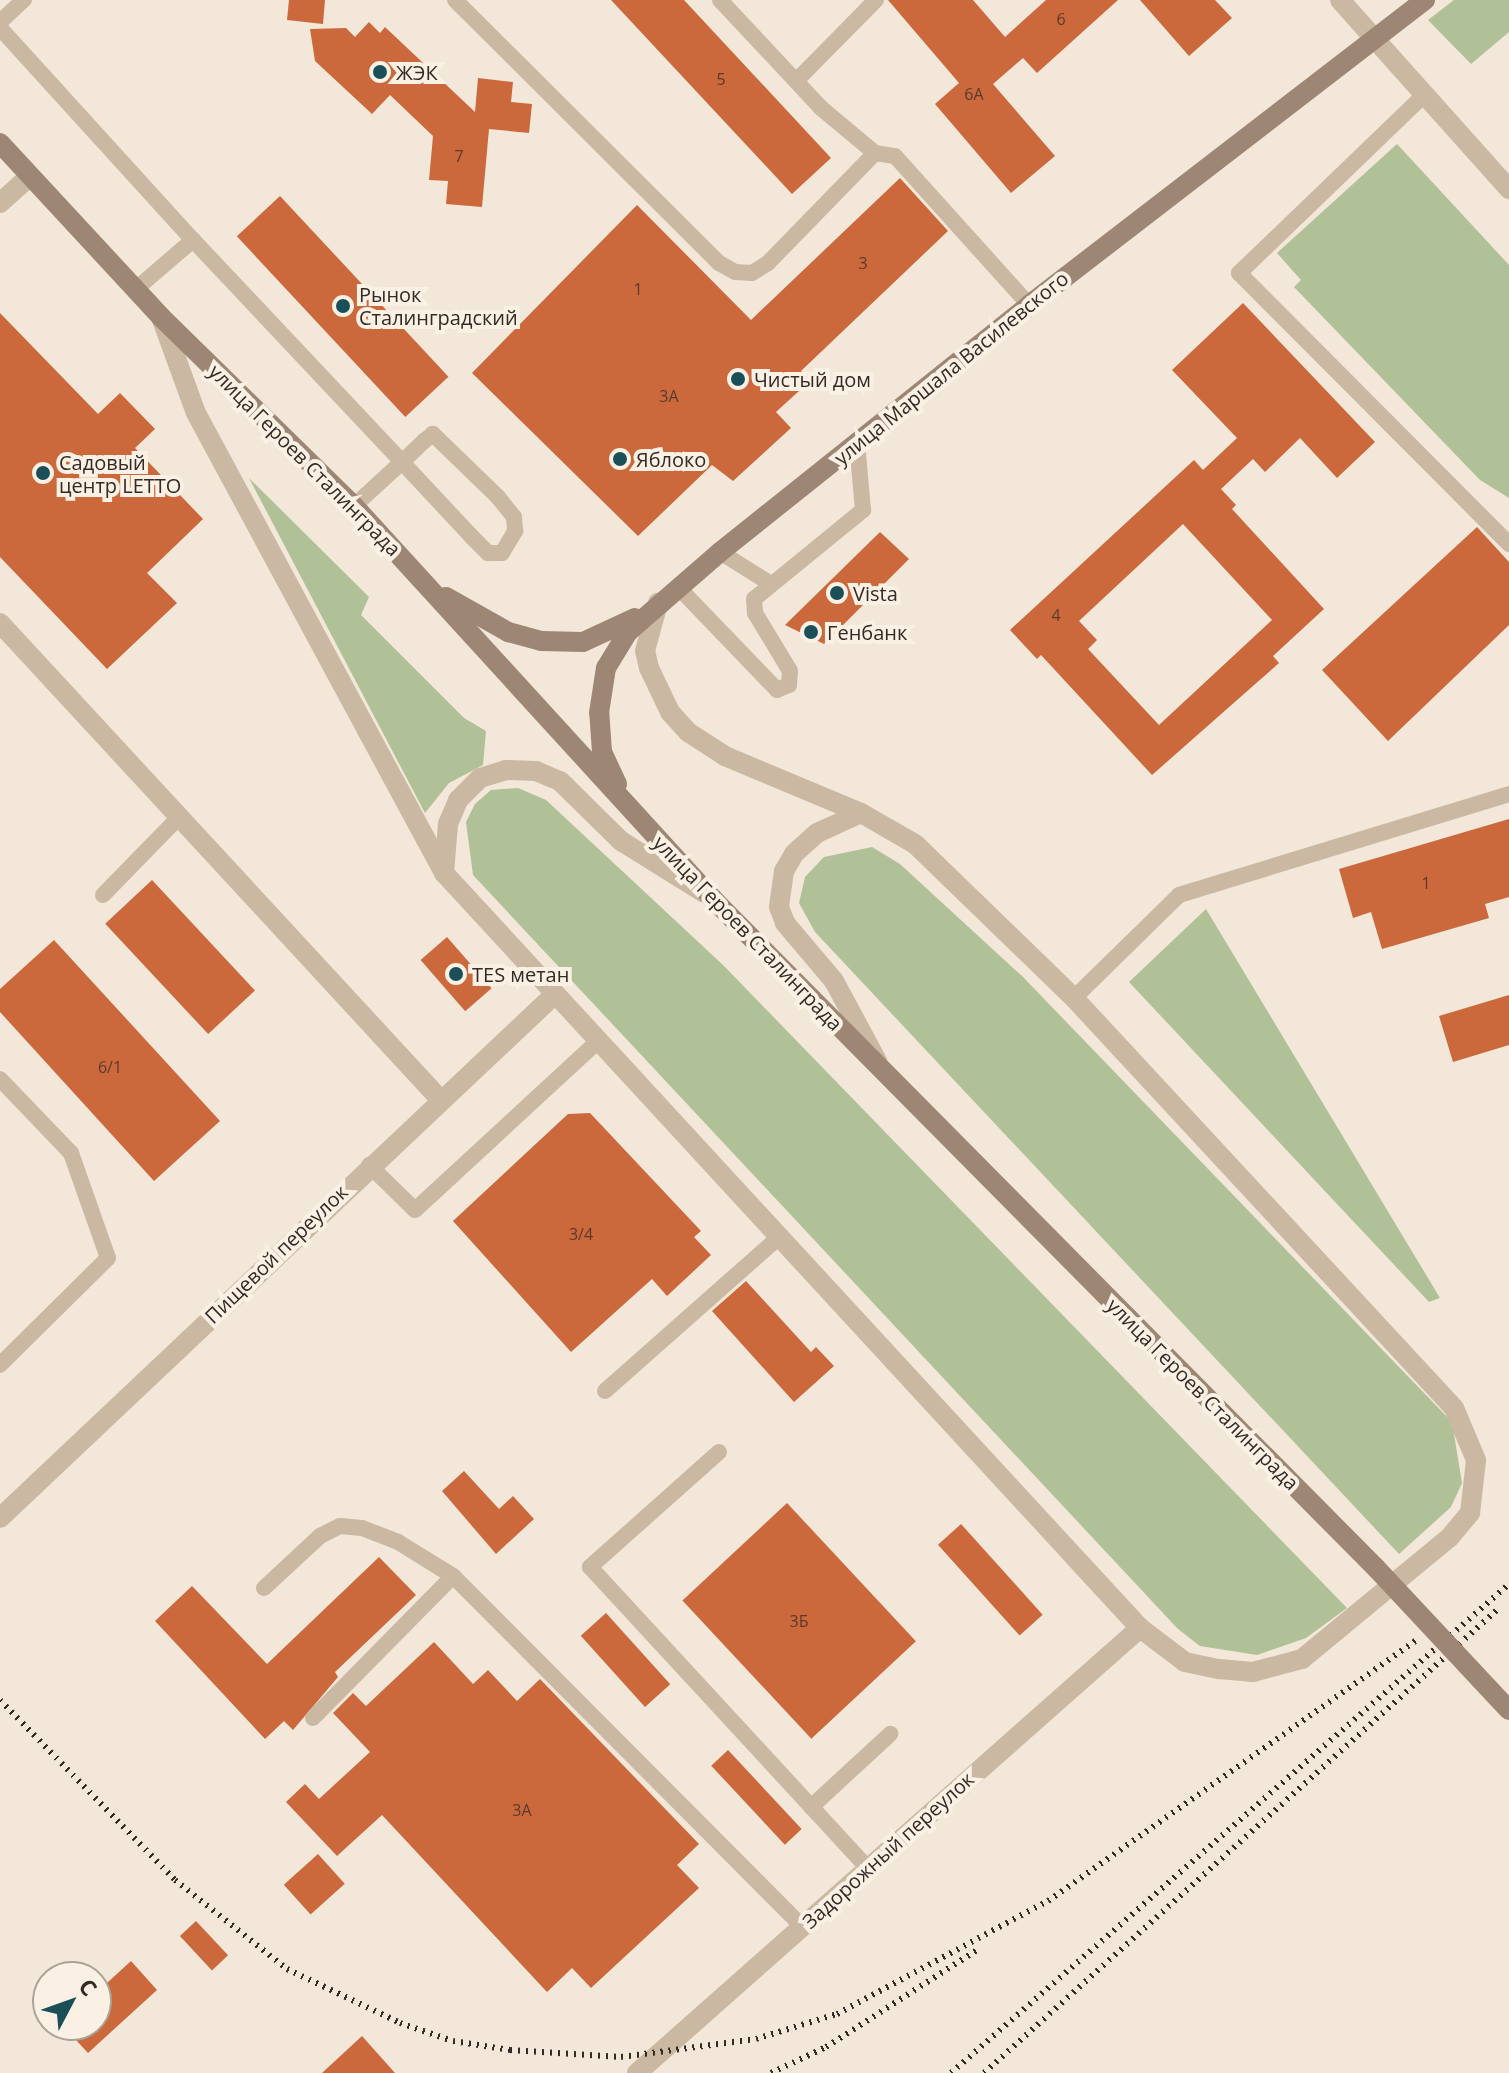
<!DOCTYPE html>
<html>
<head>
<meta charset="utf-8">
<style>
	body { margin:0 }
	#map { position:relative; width:1509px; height:2073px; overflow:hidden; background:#f2e7d8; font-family:"Open Sans",sans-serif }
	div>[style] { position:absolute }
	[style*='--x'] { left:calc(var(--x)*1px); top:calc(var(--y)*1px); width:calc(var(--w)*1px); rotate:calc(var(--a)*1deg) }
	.green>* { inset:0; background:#b0c197 }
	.building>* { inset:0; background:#cb693d; transform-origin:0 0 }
	.service>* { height:16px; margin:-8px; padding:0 8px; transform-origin:8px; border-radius:8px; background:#cab8a3 }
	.minor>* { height:20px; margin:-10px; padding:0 10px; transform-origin:10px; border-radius:10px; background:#cab8a3 }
	.tertiary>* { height:20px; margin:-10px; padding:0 10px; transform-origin:10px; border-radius:10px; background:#cab8a3 }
	.secondary>* { height:20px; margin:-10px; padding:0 10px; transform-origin:10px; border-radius:10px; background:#9e8675 }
	.rail>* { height:6px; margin-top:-3px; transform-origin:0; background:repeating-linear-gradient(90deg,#352b26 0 2px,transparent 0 8px) }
	.secondary-bridge>* { height:20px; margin:-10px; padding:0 10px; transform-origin:10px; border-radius:10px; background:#9e8675 }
	.dots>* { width:22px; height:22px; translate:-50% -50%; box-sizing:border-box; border:4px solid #faf1e4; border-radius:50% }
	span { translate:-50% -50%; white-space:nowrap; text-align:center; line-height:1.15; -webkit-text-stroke:8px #faf1e4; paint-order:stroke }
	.number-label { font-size:16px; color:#5a3a2c }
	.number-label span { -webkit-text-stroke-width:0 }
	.poi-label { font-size:20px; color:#352b26 }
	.left { translate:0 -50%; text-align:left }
	.street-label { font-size:20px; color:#352b26 }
	.north { position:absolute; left:32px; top:1961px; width:80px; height:80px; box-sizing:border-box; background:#faf1e4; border:2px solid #aba298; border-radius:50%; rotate:49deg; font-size:22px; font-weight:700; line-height:32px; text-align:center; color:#352b26 }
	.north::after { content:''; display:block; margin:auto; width:28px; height:36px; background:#1a4f58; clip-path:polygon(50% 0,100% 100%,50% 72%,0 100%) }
</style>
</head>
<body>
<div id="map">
	<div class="green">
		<i style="clip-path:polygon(1454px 0,1509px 0,1509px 32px,1471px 64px,1428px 20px)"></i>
		<i style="clip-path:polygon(1397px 144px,1509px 265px,1509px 498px,1480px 480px,1294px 287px,1301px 280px,1277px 253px)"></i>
		<i style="clip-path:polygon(249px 478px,369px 597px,361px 615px,464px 718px,486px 731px,483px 765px,449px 783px,425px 813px)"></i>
		<i style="clip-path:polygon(518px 788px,546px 800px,723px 965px,1347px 1608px,1306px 1638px,1257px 1655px,1200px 1646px,1178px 1629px,473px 875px,466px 822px,475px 804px,491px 790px)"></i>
		<i style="clip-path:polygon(872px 847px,900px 864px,1023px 977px,1452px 1422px,1462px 1483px,1451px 1507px,1399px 1554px,815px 932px,799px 903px,805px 877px,824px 857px)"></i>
		<i style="clip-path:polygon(1206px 909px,1440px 1298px,1429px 1302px,1129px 982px)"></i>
	</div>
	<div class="building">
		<i style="clip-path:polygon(289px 0,325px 0,323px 24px,287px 20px)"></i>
		<i style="clip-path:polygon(611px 0,684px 0,831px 158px,792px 194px)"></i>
		<i style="clip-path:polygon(888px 0,973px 0,1005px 37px,1046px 0,1118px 0,1037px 73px,1023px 58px,993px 84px,1055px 156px,1011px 193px,935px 104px,959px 83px)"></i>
		<i style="clip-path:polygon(1140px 0,1215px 0,1232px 18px,1189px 56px)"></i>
		<i style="clip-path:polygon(369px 22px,380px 33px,385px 27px,475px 112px,478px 78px,513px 82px,511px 102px,532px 104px,529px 133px,489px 129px,482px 207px,446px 204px,448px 181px,429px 180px,433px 136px,390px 95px,372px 114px,315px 61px,310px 29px,346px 28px,355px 37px)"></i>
		<i style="clip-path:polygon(900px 178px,948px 231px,801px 371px,811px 380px,776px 412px,791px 428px,733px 481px,712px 465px,638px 536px,472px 373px,637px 205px,751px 320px)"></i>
		<i style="left:280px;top:196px;width:247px;height:59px;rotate:47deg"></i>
		<i style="clip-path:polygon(evenodd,1243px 303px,1375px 442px,1337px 478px,1300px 438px,1265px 472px,1253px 459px,1221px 489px,1236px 505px,1232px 509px,1324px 609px,1273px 656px,1279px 663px,1152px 775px,1041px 655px,1037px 659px,1010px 630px,1194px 460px,1203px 470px,1237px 438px,1172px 370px,1243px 303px,1183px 524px,1272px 620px,1159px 725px,1088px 649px,1097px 640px,1079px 621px,1183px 524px)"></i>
		<i style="clip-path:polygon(0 313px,98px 414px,120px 393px,155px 429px,135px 448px,203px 519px,147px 573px,177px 603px,107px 669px,0 557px)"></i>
		<i style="clip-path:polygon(1477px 527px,1509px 562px,1509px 625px,1388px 741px,1322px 670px)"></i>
		<i style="clip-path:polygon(880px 532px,909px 559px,824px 644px,785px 625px)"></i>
		<i style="clip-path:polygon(1509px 819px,1509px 897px,1485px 904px,1489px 918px,1382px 949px,1371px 912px,1353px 918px,1339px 869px)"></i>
		<i style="left:152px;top:880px;width:151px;height:64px;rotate:47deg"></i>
		<i style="left:447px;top:937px;width:68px;height:35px;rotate:49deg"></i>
		<i style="clip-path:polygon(54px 940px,220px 1121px,154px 1181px,0 1012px,0 989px)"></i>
		<i style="clip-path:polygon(1509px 995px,1509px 1045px,1453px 1062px,1439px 1016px)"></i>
		<i style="clip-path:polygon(590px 1113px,701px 1231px,694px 1237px,711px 1255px,667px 1296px,652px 1279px,571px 1352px,453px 1221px,568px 1114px)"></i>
		<i style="clip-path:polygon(746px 1281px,811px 1352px,816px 1347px,834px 1366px,794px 1402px,712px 1311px)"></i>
		<i style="clip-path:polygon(464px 1471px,499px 1509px,513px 1496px,534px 1519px,496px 1554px,442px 1491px)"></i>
		<i style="left:787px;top:1503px;width:189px;height:143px;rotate:47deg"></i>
		<i style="left:961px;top:1524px;width:122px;height:31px;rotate:48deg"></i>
		<i style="clip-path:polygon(379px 1557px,416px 1595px,335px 1672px,338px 1677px,293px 1730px,284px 1721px,265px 1739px,155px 1621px,192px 1586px,267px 1664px)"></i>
		<i style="left:606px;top:1613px;width:96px;height:34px;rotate:48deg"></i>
		<i style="clip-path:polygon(434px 1642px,473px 1684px,488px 1670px,517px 1701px,540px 1679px,699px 1844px,677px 1865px,699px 1888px,591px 1988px,572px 1968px,547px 1992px,382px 1815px,337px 1856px,286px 1802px,305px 1784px,319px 1799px,370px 1752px,333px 1713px,353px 1693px,366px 1706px)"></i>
		<i style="left:728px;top:1750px;width:108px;height:23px;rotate:47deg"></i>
		<i style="left:318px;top:1854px;width:40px;height:46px;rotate:48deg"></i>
		<i style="left:196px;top:1921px;width:47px;height:22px;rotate:47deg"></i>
		<i style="clip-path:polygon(131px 1961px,157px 1990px,88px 2053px,62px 2025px,96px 2025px,96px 1993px)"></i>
		<i style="clip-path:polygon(362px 2036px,395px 2073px,322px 2073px)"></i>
	</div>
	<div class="service">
		<i style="--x:455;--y:0;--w:373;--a:44.9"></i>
		<i style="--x:719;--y:263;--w:18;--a:29"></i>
		<i style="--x:735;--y:272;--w:17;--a:3"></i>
		<i style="--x:752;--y:273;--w:19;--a:-32"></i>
		<i style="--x:768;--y:263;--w:153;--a:-45.8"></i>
		<i style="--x:720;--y:0;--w:148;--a:46.9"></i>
		<i style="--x:821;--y:108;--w:70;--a:39.8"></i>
		<i style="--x:875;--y:153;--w:20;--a:9"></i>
		<i style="--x:895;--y:156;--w:200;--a:48"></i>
		<i style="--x:0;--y:22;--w:33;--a:-43"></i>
		<i style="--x:0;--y:28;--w:287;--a:47.7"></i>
		<i style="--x:193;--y:240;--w:305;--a:46.7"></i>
		<i style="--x:402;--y:462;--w:103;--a:47"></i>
		<i style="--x:472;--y:537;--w:23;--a:45"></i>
		<i style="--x:488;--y:553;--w:14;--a:0"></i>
		<i style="--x:502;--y:553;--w:26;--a:-59"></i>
		<i style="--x:515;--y:531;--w:14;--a:-94"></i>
		<i style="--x:514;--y:517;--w:26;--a:-129"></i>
		<i style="--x:498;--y:497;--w:91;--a:-135.9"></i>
		<i style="--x:433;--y:434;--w:11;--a:142"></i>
		<i style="--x:424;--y:441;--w:30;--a:136"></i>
		<i style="--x:402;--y:462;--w:65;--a:137.5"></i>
		<i style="--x:796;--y:81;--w:114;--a:-45.4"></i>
		<i style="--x:1422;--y:97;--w:254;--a:136.1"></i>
		<i style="--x:1239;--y:273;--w:383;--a:45.1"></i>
		<i style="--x:136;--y:289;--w:75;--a:-40.7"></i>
		<i style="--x:720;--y:552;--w:60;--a:32.1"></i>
		<i style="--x:678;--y:587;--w:143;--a:46.1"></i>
		<i style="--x:777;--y:690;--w:13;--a:-23"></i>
		<i style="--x:789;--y:685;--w:14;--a:-86"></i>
		<i style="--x:790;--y:671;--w:68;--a:-121.1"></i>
		<i style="--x:755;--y:613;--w:14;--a:-94"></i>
		<i style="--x:754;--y:599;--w:141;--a:-39.2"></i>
		<i style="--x:863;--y:510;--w:67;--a:-95.1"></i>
		<i style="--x:103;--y:895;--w:110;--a:-45.7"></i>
		<i style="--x:1074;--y:998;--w:147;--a:-44.4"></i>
		<i style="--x:1179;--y:895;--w:345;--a:-17"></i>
		<i style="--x:0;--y:1079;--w:103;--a:46.2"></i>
		<i style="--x:71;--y:1153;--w:111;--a:70.6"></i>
		<i style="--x:108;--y:1258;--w:152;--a:135.3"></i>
		<i style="--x:369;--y:1165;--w:64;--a:44.4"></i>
		<i style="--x:415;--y:1210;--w:249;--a:-42.7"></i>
		<i style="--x:605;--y:1391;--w:232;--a:-41.5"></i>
		<i style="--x:719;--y:1452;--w:173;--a:138.3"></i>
		<i style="--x:590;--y:1567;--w:410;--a:47.3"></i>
		<i style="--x:264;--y:1588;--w:76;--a:-42.9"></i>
		<i style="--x:320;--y:1536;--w:22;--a:-27"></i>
		<i style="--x:340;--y:1526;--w:22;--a:5"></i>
		<i style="--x:362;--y:1528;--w:39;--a:21"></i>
		<i style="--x:398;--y:1542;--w:65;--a:31.7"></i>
		<i style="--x:453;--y:1576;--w:496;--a:45.1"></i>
		<i style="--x:313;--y:1718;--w:199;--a:-45.4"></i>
		<i style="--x:811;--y:1807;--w:108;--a:-42.7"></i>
	</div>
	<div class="minor">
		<i style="--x:1340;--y:0;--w:254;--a:48.2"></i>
		<i style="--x:0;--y:203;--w:40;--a:-42"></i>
		<i style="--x:0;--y:623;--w:647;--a:47.26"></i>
		<i style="--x:637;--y:2073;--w:672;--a:-41.5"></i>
	</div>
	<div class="tertiary">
		<i style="--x:161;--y:317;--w:102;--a:70"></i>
		<i style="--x:196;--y:413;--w:523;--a:61.67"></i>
		<i style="--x:444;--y:873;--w:1027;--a:47.33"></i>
		<i style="--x:1140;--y:1628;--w:56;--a:37.1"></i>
		<i style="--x:1185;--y:1662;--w:35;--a:12"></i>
		<i style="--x:1219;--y:1669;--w:34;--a:5"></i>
		<i style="--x:1253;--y:1672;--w:51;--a:-14.9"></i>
		<i style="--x:1302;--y:1659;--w:190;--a:-39.5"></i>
		<i style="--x:1449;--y:1538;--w:33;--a:-50"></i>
		<i style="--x:1470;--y:1513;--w:53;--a:-83.5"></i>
		<i style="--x:1476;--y:1460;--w:56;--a:-112.9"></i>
		<i style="--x:1454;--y:1408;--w:559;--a:-132.83"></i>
		<i style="--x:1074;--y:998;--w:221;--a:-135.9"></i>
		<i style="--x:915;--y:844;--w:62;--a:-150.1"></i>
		<i style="--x:861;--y:813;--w:147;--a:-157.3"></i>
		<i style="--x:725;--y:756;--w:44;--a:-147"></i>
		<i style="--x:688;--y:732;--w:27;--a:-132"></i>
		<i style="--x:670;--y:712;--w:49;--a:-115.5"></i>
		<i style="--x:649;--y:668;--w:17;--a:-103"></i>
		<i style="--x:645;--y:651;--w:50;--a:-74.8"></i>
		<i style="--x:861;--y:813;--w:48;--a:155.6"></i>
		<i style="--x:817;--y:833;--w:31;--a:138"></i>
		<i style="--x:794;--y:854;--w:20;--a:120"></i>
		<i style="--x:784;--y:871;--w:36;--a:98"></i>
		<i style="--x:779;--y:907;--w:17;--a:69"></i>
		<i style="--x:785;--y:923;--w:76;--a:49.8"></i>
		<i style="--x:834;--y:981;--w:91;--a:61.7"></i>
		<i style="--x:444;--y:873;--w:49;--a:-85.3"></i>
		<i style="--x:448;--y:824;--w:26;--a:-67"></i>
		<i style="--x:458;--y:800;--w:31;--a:-45"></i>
		<i style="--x:480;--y:778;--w:27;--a:-17"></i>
		<i style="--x:506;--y:770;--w:30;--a:2"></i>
		<i style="--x:536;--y:771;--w:26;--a:23"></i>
		<i style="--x:560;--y:781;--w:86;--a:44.5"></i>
		<i style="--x:621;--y:841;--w:97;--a:31.9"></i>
		<i style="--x:0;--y:1518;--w:763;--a:-43.35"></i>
	</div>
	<div class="secondary">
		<i style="--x:0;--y:143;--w:237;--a:47.2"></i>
		<i style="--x:161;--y:317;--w:270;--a:44.4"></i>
		<i style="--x:354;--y:506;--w:532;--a:47.59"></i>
		<i style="--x:713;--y:899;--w:943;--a:45.26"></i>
		<i style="--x:446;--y:597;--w:71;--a:29.4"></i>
		<i style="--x:508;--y:632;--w:34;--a:15"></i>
		<i style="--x:541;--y:641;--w:42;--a:1.4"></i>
		<i style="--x:583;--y:642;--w:57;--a:-24.8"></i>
		<i style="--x:617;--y:784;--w:35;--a:-115"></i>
		<i style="--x:602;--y:752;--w:39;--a:-94"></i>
		<i style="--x:599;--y:713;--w:46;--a:-81.2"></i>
		<i style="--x:606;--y:668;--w:42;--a:-58.6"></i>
		<i style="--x:628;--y:632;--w:122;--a:-41"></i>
		<i style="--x:720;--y:552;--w:396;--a:-38.6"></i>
		<i style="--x:1029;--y:305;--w:500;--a:-37.6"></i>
	</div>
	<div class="rail">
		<i style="--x:0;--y:1700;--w:251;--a:45.8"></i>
		<i style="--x:175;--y:1880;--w:143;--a:38.5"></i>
		<i style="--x:287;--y:1969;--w:125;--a:25.5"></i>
		<i style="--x:400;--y:2023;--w:56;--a:18.8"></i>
		<i style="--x:453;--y:2041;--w:58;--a:9"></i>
		<i style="--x:510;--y:2050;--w:111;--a:3.6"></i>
		<i style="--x:621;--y:2057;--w:136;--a:-7.6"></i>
		<i style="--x:756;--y:2039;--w:85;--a:-17.2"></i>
		<i style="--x:837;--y:2014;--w:239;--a:-28.2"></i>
		<i style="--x:1048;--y:1901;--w:452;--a:-35.3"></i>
		<i style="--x:771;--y:2073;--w:61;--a:-25.3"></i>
		<i style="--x:826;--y:2047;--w:183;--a:-32.7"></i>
		<i style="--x:951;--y:2073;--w:742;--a:-41.23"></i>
		<i style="--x:984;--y:2073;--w:691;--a:-42.07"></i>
	</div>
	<div class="secondary-bridge">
		<i style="--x:1377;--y:1569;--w:193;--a:46.9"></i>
	</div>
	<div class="dots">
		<i style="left:380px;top:72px;background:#1a4f58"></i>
		<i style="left:343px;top:306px;background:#1a4f58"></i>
		<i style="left:738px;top:379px;background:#1a4f58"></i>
		<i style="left:620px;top:459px;background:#1a4f58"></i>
		<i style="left:43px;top:473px;background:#1a4f58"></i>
		<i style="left:837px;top:593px;background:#1a4f58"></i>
		<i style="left:811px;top:632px;background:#1a4f58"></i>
		<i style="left:456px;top:974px;background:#1a4f58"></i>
	</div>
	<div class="number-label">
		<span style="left:1061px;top:19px">6</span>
		<span style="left:721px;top:79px">5</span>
		<span style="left:974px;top:94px">6А</span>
		<span style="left:459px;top:156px">7</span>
		<span style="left:863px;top:263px">3</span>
		<span style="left:638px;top:289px">1</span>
		<span style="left:669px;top:396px">3А</span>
		<span style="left:1056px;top:615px">4</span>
		<span style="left:1426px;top:883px">1</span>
		<span style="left:110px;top:1067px">6/1</span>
		<span style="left:581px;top:1234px">3/4</span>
		<span style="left:799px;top:1621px">3Б</span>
		<span style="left:522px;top:1810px">3А</span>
	</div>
	<div class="poi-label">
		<span class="left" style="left:396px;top:72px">ЖЭК</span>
		<span class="left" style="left:359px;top:306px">Рынок<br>Сталинградский</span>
		<span class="left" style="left:754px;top:379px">Чистый дом</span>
		<span class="left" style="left:636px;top:459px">Яблоко</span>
		<span class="left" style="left:59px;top:474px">Садовый<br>центр LETTO</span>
		<span class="left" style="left:853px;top:593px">Vista</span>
		<span class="left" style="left:827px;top:632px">Генбанк</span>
		<span class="left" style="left:472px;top:974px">TES метан</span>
	</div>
	<div class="street-label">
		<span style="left:951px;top:368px;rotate:-39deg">улица Маршала Василевского</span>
		<span style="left:305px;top:460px;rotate:45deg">улица Героев Сталинграда</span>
		<span style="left:748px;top:933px;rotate:46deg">улица Героев Сталинграда</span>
		<span style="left:276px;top:1254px;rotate:-44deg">Пищевой переулок</span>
		<span style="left:1203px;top:1394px;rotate:45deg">улица Героев Сталинграда</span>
		<span style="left:888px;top:1850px;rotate:-42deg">Задорожный переулок</span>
	</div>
	<div class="north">С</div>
</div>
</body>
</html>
